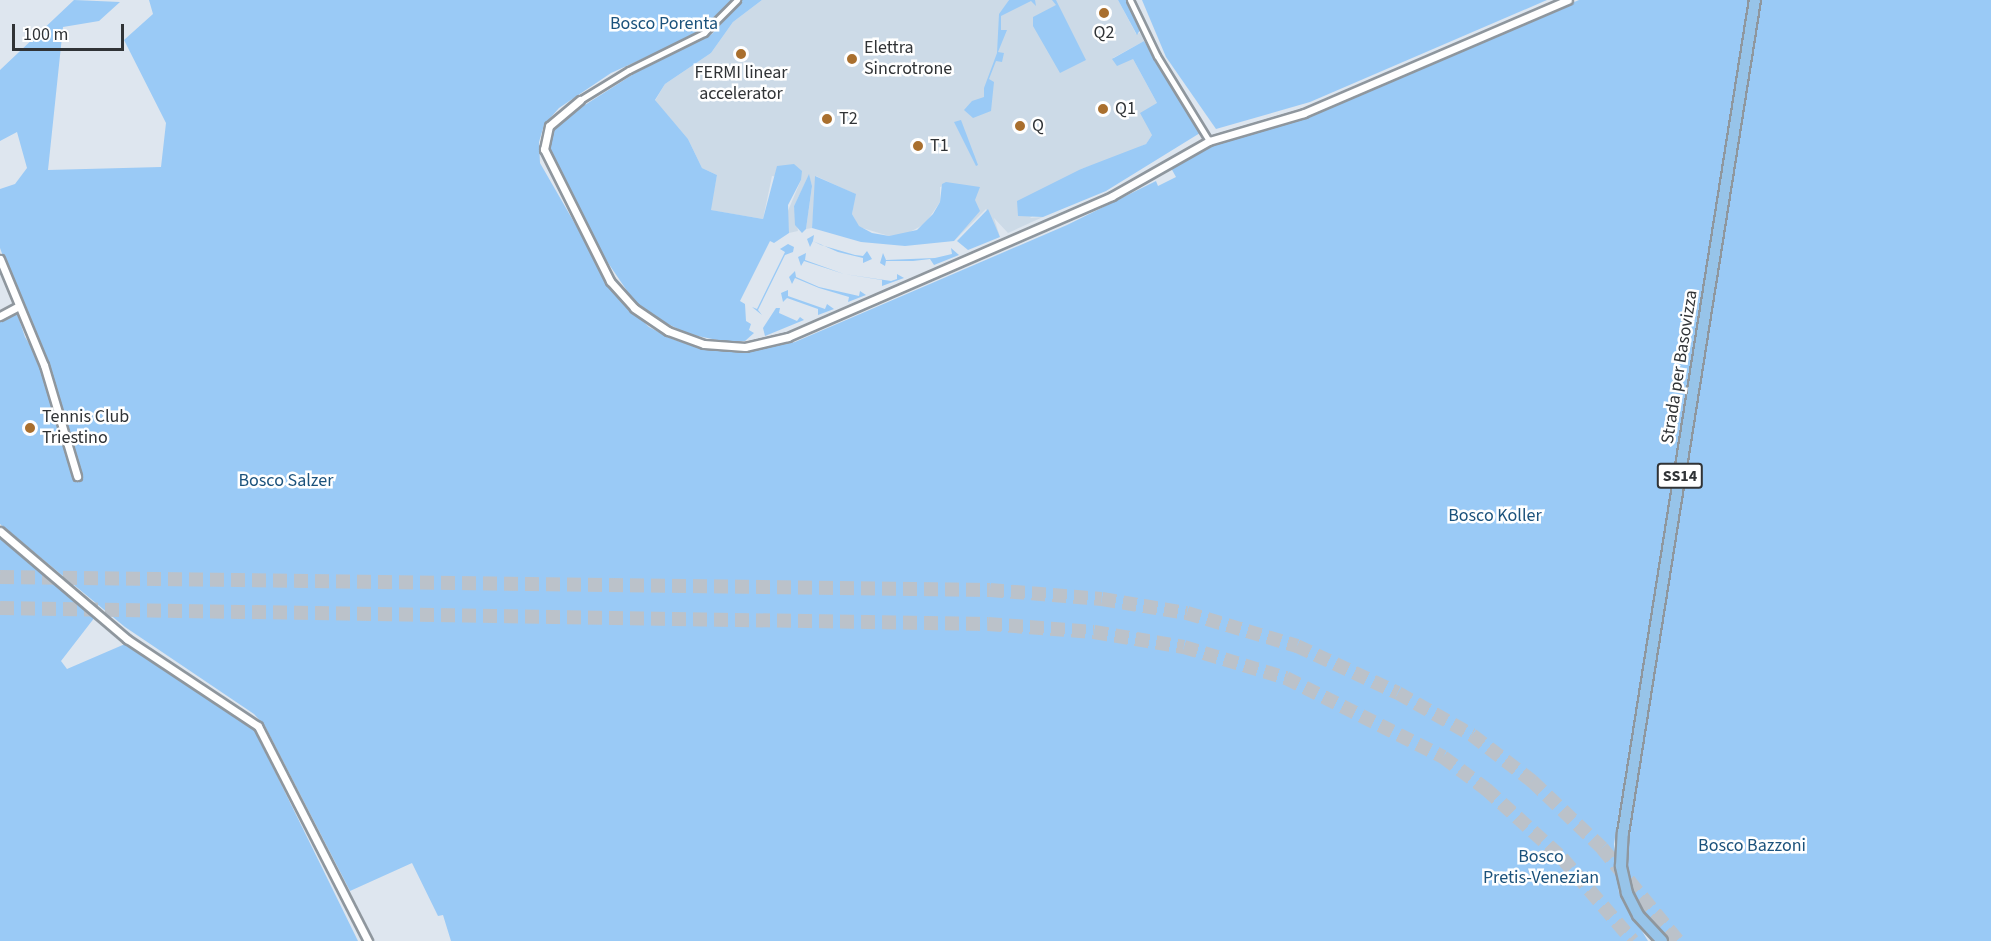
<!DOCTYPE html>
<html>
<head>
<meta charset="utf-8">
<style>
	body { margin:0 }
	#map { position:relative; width:1991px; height:941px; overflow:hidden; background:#dee6ef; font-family:"Source Sans 3",sans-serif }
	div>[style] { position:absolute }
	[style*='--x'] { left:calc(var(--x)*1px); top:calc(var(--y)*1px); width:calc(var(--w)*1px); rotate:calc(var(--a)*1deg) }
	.built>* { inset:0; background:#ccdae7 }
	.green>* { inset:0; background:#9acaf6 }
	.motorway-tunnel>* { height:14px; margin-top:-7px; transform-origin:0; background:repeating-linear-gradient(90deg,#bbc2ca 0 14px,transparent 0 21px) }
	.roads { filter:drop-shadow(2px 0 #8f979e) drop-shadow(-2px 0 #8f979e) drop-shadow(0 2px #8f979e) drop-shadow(0 -2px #8f979e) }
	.pedestrian>* { height:5px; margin:-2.5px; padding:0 2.5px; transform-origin:2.5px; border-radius:2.5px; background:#fff }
	.minor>* { height:7px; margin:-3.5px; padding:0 3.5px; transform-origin:3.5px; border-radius:3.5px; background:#fff }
	.primary>* { height:10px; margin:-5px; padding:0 5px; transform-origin:5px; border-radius:5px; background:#97c4e9 }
	.dots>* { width:16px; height:16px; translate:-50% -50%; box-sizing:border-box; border:3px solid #fff; border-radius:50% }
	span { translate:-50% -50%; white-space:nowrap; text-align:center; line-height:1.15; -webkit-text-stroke:5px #fff; paint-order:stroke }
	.shield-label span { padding:2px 4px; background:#fff; border:2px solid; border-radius:4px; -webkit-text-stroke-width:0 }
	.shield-label { font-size:16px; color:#303336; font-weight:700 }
	.park-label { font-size:18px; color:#1b527c }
	.poi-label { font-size:18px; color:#303336 }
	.left { translate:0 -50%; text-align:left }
	.street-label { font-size:18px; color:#303336 }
	.scale { position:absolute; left:12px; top:24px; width:112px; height:27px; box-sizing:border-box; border:3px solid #303336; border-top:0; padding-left:8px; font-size:18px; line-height:21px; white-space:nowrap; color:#303336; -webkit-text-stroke:4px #fff; paint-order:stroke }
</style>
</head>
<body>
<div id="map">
	<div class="built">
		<i style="clip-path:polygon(762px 0,1009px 0,1005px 7px,1032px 0,1118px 0,1136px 34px,1140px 33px,1144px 41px,1113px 58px,1133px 59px,1157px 103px,1152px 135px,1146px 144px,1121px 156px,1081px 169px,1030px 218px,1043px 217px,1008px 233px,994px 218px,1000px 237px,986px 209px,954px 241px,979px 211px,952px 184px,940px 187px,940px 202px,925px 224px,904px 235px,889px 236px,859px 227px,852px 214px,855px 194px,816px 176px,812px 228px,806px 229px,812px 186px,809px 175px,794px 206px,798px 231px,789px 233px,787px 213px,801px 180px,772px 176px,763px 219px,710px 210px,717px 175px,702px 168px,688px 139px,655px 101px,665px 84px,711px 53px,733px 22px)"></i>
	</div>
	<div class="green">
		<i style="clip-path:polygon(74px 0,120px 2px,99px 21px,63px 27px,48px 170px,161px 167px,166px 123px,124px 40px,153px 14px,149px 0,732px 0,697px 34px,611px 73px,559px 108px,544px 125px,539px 142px,540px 163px,616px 295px,649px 327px,672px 339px,696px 347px,741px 353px,795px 342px,1067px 225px,1156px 181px,1158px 186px,1176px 177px,1171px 168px,1221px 141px,1309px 116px,1579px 0,1749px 0,1614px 844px,1619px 893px,1648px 941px,451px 941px,443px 915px,438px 916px,412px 863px,350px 891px,265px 726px,254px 714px,125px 627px,0 524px,0 321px,17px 313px,25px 337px,42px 364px,74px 476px,76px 480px,81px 477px,47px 363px,34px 340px,0 248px,0 189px,15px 184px,27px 168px,17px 132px,0 141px,0 70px)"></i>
		<i style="clip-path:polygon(742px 0,762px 0,733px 22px,711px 53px,665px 84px,655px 100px,688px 139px,702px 168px,717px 175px,711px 210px,763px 219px,777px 166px,794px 164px,802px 171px,801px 180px,788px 205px,789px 233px,774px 243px,770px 241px,740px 301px,745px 304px,746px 321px,751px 324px,749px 330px,754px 333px,745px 341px,727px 342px,688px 334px,656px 318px,634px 301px,604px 257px,552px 158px,550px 143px,551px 131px,566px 117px,643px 68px,712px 34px)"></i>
		<i style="clip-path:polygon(1009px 0,1035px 0,1036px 6px,1031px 1px,1001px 16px,1001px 30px,1007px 30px,998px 52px,1004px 53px,1002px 62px,996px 61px,989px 79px,994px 82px,991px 111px,973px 118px,964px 110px,972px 101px,984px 97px,984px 88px,997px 53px,999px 14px)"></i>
		<i style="clip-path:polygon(1052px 0,1056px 0,1086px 60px,1060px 73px,1033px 26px,1033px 17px,1056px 5px)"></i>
		<i style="clip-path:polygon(1118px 0,1128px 0,1140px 30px,1137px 35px)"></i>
		<i style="clip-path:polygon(1142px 0,1547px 0,1310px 102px,1216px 129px,1166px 57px)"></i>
		<i style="clip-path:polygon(1761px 0,1991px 0,1991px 941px,1671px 941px,1651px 923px,1634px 894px,1626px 863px,1636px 790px)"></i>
		<i style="clip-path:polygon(1144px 41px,1200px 133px,1106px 191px,1043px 217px,1018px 216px,1017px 201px,1081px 169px,1146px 144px,1152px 135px,1140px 113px,1157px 103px,1133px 59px,1117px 66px,1112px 59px)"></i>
		<i style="clip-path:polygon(961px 120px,978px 165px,976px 166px,954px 122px)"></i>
		<i style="clip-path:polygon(809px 174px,812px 186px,806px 229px,802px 233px,795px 225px,794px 206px)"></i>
		<i style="clip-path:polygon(815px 176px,856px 194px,852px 214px,859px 226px,872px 233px,889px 236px,917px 230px,933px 214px,940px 202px,942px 184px,946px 182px,980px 187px,975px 200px,980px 211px,954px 241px,905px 246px,861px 242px,812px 228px)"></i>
		<i style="clip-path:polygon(988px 209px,1000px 237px,968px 250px,957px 241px)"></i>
		<i style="clip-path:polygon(814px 235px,813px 241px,821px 245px,855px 255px,863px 256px,867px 251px,872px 259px,863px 263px,863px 258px,838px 252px,813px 241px,810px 247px,807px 239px)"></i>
		<i style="clip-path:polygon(788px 244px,794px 247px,793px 252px,785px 255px,758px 310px,762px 315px,752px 307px,757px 309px,785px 252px,780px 249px)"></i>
		<i style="clip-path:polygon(951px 248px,959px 255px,934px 265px,930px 259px,913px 261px,886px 261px,885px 266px,880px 263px,883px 253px,886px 260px,935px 258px,952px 254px)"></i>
		<i style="clip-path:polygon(806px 253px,805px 260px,844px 274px,891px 281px,897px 279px,897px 274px,904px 278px,882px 286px,882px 280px,844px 274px,804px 261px,801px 266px,798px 257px)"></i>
		<i style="clip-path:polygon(795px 271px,796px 277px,819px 287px,859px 296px,860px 291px,866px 295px,848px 302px,849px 297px,819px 288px,795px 278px,792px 284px,789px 277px)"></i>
		<i style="clip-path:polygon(788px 290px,788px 296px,825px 309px,827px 304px,834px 309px,818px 315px,818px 309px,787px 298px,783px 302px,781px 293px)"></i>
		<i style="clip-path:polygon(776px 308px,780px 308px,779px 313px,797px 321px,800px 317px,804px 320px,765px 336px,763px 328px)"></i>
		<i style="clip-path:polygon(0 537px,95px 617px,61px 661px,67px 669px,125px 644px,253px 727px,358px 941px,0 941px)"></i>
	</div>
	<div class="motorway-tunnel">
		<i style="--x:0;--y:577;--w:990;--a:0.75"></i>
		<i style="--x:990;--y:590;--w:112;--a:4.6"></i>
		<i style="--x:1102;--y:599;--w:86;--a:9.4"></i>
		<i style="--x:1187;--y:613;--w:115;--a:16.7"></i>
		<i style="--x:1297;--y:646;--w:111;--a:25"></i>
		<i style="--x:1398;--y:693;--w:85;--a:29.6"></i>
		<i style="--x:1472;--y:735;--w:76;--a:37.5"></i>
		<i style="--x:1532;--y:781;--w:97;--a:43.7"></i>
		<i style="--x:1602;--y:848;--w:120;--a:50.7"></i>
		<i style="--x:0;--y:608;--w:988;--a:0.93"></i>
		<i style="--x:988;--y:624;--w:106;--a:4.3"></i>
		<i style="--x:1094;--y:632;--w:91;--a:9.5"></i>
		<i style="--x:1184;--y:647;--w:107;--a:16.9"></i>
		<i style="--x:1286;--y:678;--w:176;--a:26.7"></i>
		<i style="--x:1443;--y:757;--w:54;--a:36.7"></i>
		<i style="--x:1486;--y:789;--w:103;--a:42.2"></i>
		<i style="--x:1562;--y:858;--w:109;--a:49.5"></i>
	</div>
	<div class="roads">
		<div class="pedestrian">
			<i style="--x:1130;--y:0;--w:62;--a:64.3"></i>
			<i style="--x:1157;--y:56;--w:100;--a:58.5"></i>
			<i style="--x:580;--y:100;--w:57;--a:-31.5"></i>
			<i style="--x:629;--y:70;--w:84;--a:-26.3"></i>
			<i style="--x:704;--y:33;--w:47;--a:-45"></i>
		</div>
		<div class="minor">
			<i style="--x:580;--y:100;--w:40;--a:140"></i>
			<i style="--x:549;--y:126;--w:24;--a:102"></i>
			<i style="--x:544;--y:149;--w:148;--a:63.4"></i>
			<i style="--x:610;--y:281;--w:36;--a:48"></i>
			<i style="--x:634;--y:308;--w:41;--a:34.1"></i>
			<i style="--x:668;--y:331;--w:38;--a:20"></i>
			<i style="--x:704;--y:344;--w:41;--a:4.2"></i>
			<i style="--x:745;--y:347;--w:44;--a:-13.1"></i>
			<i style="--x:788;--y:337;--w:353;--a:-23.5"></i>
			<i style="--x:1112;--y:196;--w:112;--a:-29.6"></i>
			<i style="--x:1209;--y:141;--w:99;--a:-16.4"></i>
			<i style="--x:1304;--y:113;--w:287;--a:-23.2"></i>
			<i style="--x:0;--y:259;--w:115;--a:67.5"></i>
			<i style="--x:44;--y:365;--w:116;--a:73.4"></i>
			<i style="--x:0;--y:316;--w:19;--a:-28"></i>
			<i style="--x:0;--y:531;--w:167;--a:40.4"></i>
			<i style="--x:127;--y:639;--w:157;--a:33.6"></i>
			<i style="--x:258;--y:726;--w:242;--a:62.9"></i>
		</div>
		<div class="primary">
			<i style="--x:1662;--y:941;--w:35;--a:-133"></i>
			<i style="--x:1638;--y:915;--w:25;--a:-117"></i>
			<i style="--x:1627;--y:893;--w:28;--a:-103"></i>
			<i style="--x:1621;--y:866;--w:33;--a:-87"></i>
			<i style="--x:1623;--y:833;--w:843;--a:-81"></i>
		</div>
	</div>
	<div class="dots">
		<i style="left:1104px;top:13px;background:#a96f2e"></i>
		<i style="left:741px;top:54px;background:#a96f2e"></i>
		<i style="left:852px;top:59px;background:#a96f2e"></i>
		<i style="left:1103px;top:109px;background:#a96f2e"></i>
		<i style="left:827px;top:119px;background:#a96f2e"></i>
		<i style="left:1020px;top:126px;background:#a96f2e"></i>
		<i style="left:918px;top:146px;background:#a96f2e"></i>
		<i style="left:30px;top:428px;background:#a96f2e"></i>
	</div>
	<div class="shield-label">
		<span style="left:1680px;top:476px">SS14</span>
	</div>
	<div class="park-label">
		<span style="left:664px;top:24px">Bosco Porenta</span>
		<span style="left:286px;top:481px">Bosco Salzer</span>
		<span style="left:1495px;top:516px">Bosco Koller</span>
		<span style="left:1752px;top:846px">Bosco Bazzoni</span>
		<span style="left:1541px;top:868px">Bosco<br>Pretis-Venezian</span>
	</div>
	<div class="poi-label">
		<span style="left:1104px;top:33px">Q2</span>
		<span class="left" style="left:864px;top:59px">Elettra<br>Sincrotrone</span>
		<span style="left:741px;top:84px">FERMI linear<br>accelerator</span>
		<span class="left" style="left:1115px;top:109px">Q1</span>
		<span class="left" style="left:839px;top:119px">T2</span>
		<span class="left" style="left:1032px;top:126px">Q</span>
		<span class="left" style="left:930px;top:146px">T1</span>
		<span class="left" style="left:42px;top:428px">Tennis Club<br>Triestino</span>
	</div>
	<div class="street-label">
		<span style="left:1680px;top:367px;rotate:-81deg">Strada per Basovizza</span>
	</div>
	<div class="scale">100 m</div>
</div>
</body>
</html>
